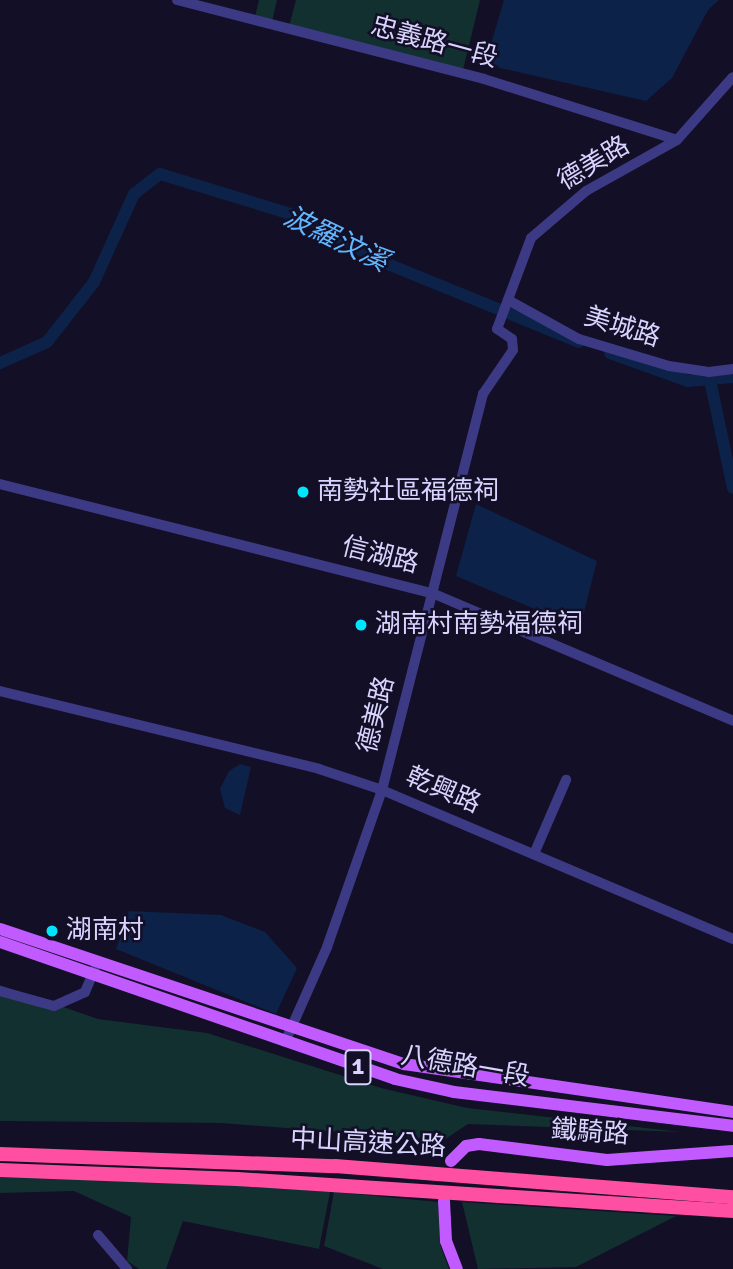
<!DOCTYPE html>
<html>
<head>
<meta charset="utf-8">
<style>
	body { margin:0 }
	#map { position:relative; width:733px; height:1269px; overflow:hidden; background:#130f26; font-family:Signika,"Noto Sans TC",sans-serif }
	div>[style] { position:absolute }
	[style*='--x'] { left:calc(var(--x)*1px); top:calc(var(--y)*1px); width:calc(var(--w)*1px); rotate:calc(var(--a)*1deg) }
	.green>* { inset:0; background:#12302f }
	.water>* { inset:0; background:#0c2248 }
	.river>* { height:12px; margin:-6px; padding:0 6px; transform-origin:6px; border-radius:6px; background:#0c2248 }
	.minor>* { height:10px; margin:-5px; padding:0 5px; transform-origin:5px; border-radius:5px; background:#3d3a85 }
	.major>* { height:12px; margin:-6px; padding:0 6px; transform-origin:6px; border-radius:6px; background:#c25bff }
	.highway>* { height:14px; margin:-7px; padding:0 7px; transform-origin:7px; border-radius:7px; background:#ff4fa3 }
	.dots>* { width:19px; height:19px; translate:-50% -50%; box-sizing:border-box; border:4px solid #130f26; border-radius:50% }
	span { translate:-50% -50%; white-space:nowrap; text-align:center; line-height:1.15; -webkit-text-stroke:5px #130f26; paint-order:stroke }
	.shield-label span { padding:2px 5px; background:#130f26; border:2px solid; border-radius:5px; -webkit-text-stroke-width:0 }
	.shield-label { font-size:24px; color:#d9d4ff; font-weight:700 }
	.street-label { font-size:26px; color:#d9d4ff }
	.poi-label { font-size:26px; color:#d9d4ff }
	.left { translate:0 -50%; text-align:left }
	.water-label { font-size:28px; color:#62b6ff; font-style:italic }
</style>
</head>
<body>
<div id="map">
	<div class="green">
		<i style="clip-path:polygon(259px 0,277px 0,272px 22px,255px 17px)"></i>
		<i style="clip-path:polygon(296px 0,480px 0,463px 70px,289px 26px)"></i>
		<i style="clip-path:polygon(0 985px,98px 1019px,207px 1033px,381px 1088px,467px 1108px,681px 1132px,468px 1124px,444px 1140px,221px 1123px,0 1121px)"></i>
		<i style="clip-path:polygon(78px 1175px,330px 1192px,319px 1249px,183px 1221px,166px 1269px,139px 1269px,127px 1261px,131px 1217px,74px 1191px,0 1193px,0 1176px)"></i>
		<i style="clip-path:polygon(334px 1192px,438px 1202px,440px 1244px,449px 1269px,383px 1269px,324px 1246px)"></i>
		<i style="clip-path:polygon(462px 1202px,676px 1216px,576px 1267px,478px 1269px)"></i>
	</div>
	<div class="water">
		<i style="clip-path:polygon(504px 0,719px 0,708px 10px,672px 78px,646px 101px,491px 66px,488px 54px)"></i>
		<i style="clip-path:polygon(476px 504px,597px 561px,580px 628px,456px 576px)"></i>
		<i style="clip-path:polygon(240px 764px,251px 767px,240px 815px,225px 808px,220px 789px,229px 771px)"></i>
		<i style="clip-path:polygon(129px 911px,221px 915px,265px 932px,297px 968px,276px 1014px,116px 949px)"></i>
	</div>
	<div class="river">
		<i style="--x:610;--y:353;--w:83;--a:19.7"></i>
		<i style="--x:688;--y:381;--w:45;--a:-5.1"></i>
		<i style="--x:0;--y:363;--w:51;--a:-24.1"></i>
		<i style="--x:47;--y:342;--w:76;--a:-51.9"></i>
		<i style="--x:94;--y:282;--w:97;--a:-65.6"></i>
		<i style="--x:134;--y:194;--w:33;--a:-38"></i>
		<i style="--x:160;--y:174;--w:151;--a:17"></i>
		<i style="--x:304;--y:218;--w:85;--a:29.6"></i>
		<i style="--x:378;--y:260;--w:217;--a:22.2"></i>
		<i style="--x:710;--y:380;--w:110;--a:78"></i>
	</div>
	<div class="minor">
		<i style="--x:177;--y:0;--w:317;--a:14.4"></i>
		<i style="--x:484;--y:79;--w:202;--a:17.5"></i>
		<i style="--x:508;--y:300;--w:81;--a:28.8"></i>
		<i style="--x:579;--y:339;--w:94;--a:16.7"></i>
		<i style="--x:669;--y:366;--w:40;--a:8.5"></i>
		<i style="--x:709;--y:372;--w:24;--a:-7"></i>
		<i style="--x:0;--y:484;--w:446;--a:14.2"></i>
		<i style="--x:432;--y:593;--w:327;--a:23"></i>
		<i style="--x:0;--y:691;--w:328;--a:13.7"></i>
		<i style="--x:319;--y:769;--w:66;--a:18.4"></i>
		<i style="--x:382;--y:790;--w:381;--a:23"></i>
		<i style="--x:534;--y:854;--w:81;--a:-66.6"></i>
		<i style="--x:0;--y:991;--w:56;--a:15.5"></i>
		<i style="--x:54;--y:1006;--w:34;--a:-24"></i>
		<i style="--x:85;--y:992;--w:25;--a:-67"></i>
		<i style="--x:285;--y:1042;--w:104;--a:-66.1"></i>
		<i style="--x:327;--y:947;--w:166;--a:-70.7"></i>
		<i style="--x:382;--y:790;--w:409;--a:-75.7"></i>
		<i style="--x:483;--y:394;--w:53;--a:-55.7"></i>
		<i style="--x:513;--y:350;--w:11;--a:-95"></i>
		<i style="--x:512;--y:339;--w:18;--a:-146"></i>
		<i style="--x:497;--y:329;--w:97;--a:-69.5"></i>
		<i style="--x:531;--y:238;--w:72;--a:-40.5"></i>
		<i style="--x:586;--y:191;--w:104;--a:-29.3"></i>
		<i style="--x:677;--y:140;--w:84;--a:-48.4"></i>
		<i style="--x:98;--y:1235;--w:45;--a:49.5"></i>
	</div>
	<div class="major">
		<i style="--x:0;--y:929;--w:426;--a:18.5"></i>
		<i style="--x:404;--y:1064;--w:332;--a:8.3"></i>
		<i style="--x:0;--y:942;--w:418;--a:19.1"></i>
		<i style="--x:395;--y:1079;--w:60;--a:12.4"></i>
		<i style="--x:454;--y:1092;--w:281;--a:6.9"></i>
		<i style="--x:451;--y:1161;--w:21;--a:-45"></i>
		<i style="--x:466;--y:1146;--w:13;--a:-9"></i>
		<i style="--x:479;--y:1144;--w:129;--a:7.1"></i>
		<i style="--x:607;--y:1160;--w:126;--a:-4.1"></i>
		<i style="--x:444;--y:1201;--w:40;--a:87.1"></i>
		<i style="--x:446;--y:1241;--w:30;--a:69"></i>
	</div>
	<div class="highway">
		<i style="--x:0;--y:1154;--w:335;--a:2.1"></i>
		<i style="--x:335;--y:1166;--w:399;--a:4.5"></i>
		<i style="--x:0;--y:1170;--w:237;--a:2.2"></i>
		<i style="--x:237;--y:1179;--w:497;--a:3.7"></i>
	</div>
	<div class="dots">
		<i style="left:303px;top:492px;background:#00e5ff"></i>
		<i style="left:361px;top:625px;background:#00e5ff"></i>
		<i style="left:52px;top:931px;background:#00e5ff"></i>
	</div>
	<div class="shield-label">
		<span style="left:358px;top:1067px">1</span>
	</div>
	<div class="street-label">
		<span style="left:434px;top:43px;rotate:15deg">忠義路一段</span>
		<span style="left:594px;top:164px;rotate:-31deg">德美路</span>
		<span style="left:622px;top:328px;rotate:17deg">美城路</span>
		<span style="left:380px;top:556px;rotate:14deg">信湖路</span>
		<span style="left:377px;top:715px;rotate:-76deg">德美路</span>
		<span style="left:443px;top:791px;rotate:23deg">乾興路</span>
		<span style="left:465px;top:1067px;rotate:10deg">八德路一段</span>
		<span style="left:590px;top:1133px;rotate:4deg">鐵騎路</span>
		<span style="left:368px;top:1144px;rotate:3deg">中山高速公路</span>
	</div>
	<div class="poi-label">
		<span class="left" style="left:317px;top:492px">南勢社區福德祠</span>
		<span class="left" style="left:375px;top:625px">湖南村南勢福德祠</span>
		<span class="left" style="left:66px;top:931px">湖南村</span>
	</div>
	<div class="water-label">
		<span style="left:336px;top:239px;rotate:26deg">波羅汶溪</span>
	</div>
</div>
</body>
</html>
